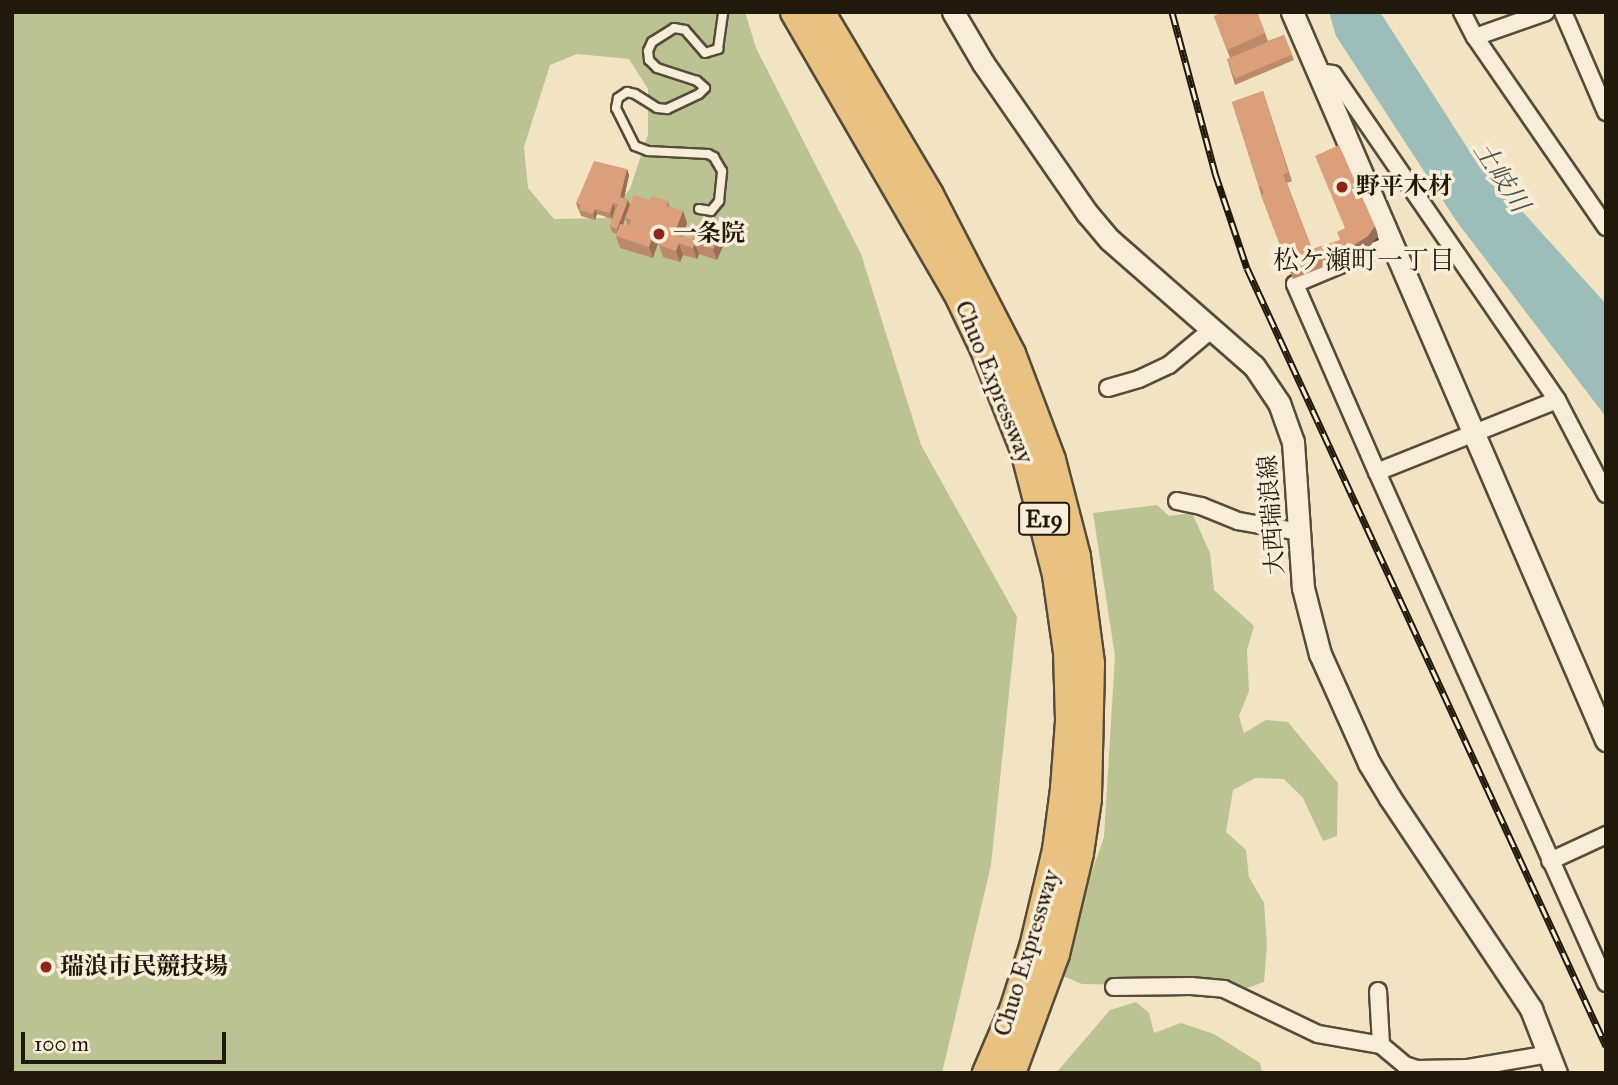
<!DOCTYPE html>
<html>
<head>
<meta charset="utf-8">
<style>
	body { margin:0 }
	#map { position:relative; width:1618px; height:1085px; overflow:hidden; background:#f2e3c3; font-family:"IM FELL Great Primer","Noto Serif JP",serif }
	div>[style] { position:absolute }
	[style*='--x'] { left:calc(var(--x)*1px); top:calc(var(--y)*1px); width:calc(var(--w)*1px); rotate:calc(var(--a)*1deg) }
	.green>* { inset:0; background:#bcc393 }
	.water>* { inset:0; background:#9dbdba }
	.roads { filter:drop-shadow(2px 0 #564c3a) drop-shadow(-2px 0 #564c3a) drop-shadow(0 2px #564c3a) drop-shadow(0 -2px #564c3a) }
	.lane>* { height:8px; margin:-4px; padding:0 4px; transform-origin:4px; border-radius:4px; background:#f7edd8 }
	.street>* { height:16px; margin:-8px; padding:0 8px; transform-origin:8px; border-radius:8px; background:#f7edd8 }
	.secondary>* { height:21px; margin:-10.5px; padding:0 10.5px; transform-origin:10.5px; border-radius:10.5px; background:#f7edd8 }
	.highway>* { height:28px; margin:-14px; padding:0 14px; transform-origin:14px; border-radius:14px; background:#e9c282 }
	.rail>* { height:7px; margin-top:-3.5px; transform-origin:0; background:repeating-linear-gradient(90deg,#f7edd8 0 13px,#22190d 0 26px); box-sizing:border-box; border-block:2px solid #22190d }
	.wall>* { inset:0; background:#bc8a6a }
	.shaded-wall>* { inset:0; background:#997056 }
	.building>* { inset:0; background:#dba07b; transform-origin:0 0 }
	.dots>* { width:19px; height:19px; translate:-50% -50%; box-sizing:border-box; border:4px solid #f7edd8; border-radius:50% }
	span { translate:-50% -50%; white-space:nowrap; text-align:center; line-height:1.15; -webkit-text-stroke:7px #f7edd8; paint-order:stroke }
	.shield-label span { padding:2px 5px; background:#f7edd8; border:2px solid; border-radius:5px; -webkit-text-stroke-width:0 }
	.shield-label { font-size:23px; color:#22190d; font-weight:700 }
	.poi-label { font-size:24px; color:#22190d; font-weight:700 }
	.left { translate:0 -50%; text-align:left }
	.street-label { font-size:24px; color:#22190d }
	.water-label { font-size:26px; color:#4d524a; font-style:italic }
	.neighbourhood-label { font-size:26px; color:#22190d }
	.frame { position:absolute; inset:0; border:14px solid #22190d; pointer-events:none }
	.scale { position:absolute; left:21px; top:1032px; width:205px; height:32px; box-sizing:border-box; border:4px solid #22190d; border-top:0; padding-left:9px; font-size:21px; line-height:24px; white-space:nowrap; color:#22190d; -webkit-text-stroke:5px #f7edd8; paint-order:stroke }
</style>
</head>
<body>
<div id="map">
	<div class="green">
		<i style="clip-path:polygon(evenodd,12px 12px,745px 12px,756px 48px,861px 254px,921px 445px,1017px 617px,991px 865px,942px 1073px,12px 1073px,12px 12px,577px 54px,629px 59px,648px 89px,648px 134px,630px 189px,605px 218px,554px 219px,528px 188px,524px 147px,550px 65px,577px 54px)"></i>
		<i style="clip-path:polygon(1157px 505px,1169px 516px,1192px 513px,1210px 553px,1214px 590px,1254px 626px,1247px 650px,1249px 691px,1239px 716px,1244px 733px,1266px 720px,1288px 722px,1338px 783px,1337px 836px,1323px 841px,1303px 798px,1284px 779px,1255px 778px,1233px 790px,1226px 832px,1246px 850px,1249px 877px,1264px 903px,1267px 945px,1264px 982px,1239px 991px,1165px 995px,1137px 985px,1082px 984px,1056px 973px,1104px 837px,1115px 656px,1093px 513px)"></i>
		<i style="clip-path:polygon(1136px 1002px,1149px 1013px,1154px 1033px,1181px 1023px,1214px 1034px,1260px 1063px,1262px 1073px,1056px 1073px,1110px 1010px)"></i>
	</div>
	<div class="water">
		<i style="clip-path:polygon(1329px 12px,1380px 12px,1474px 158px,1606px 304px,1606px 417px,1457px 222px,1336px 36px)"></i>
	</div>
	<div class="roads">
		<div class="lane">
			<i style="--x:699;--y:209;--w:12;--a:9"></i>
			<i style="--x:711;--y:211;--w:13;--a:-51"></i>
			<i style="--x:719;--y:201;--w:30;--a:-84"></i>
			<i style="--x:722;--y:171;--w:16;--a:-120"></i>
			<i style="--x:714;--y:157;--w:7;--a:-153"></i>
			<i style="--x:708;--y:154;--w:60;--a:-177.1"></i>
			<i style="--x:648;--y:151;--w:14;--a:-159"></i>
			<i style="--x:635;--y:146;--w:42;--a:-116.6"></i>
			<i style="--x:616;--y:108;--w:10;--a:-79"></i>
			<i style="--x:618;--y:98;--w:11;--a:-34"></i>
			<i style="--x:627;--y:92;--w:8;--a:14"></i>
			<i style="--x:635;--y:94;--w:26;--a:32"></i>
			<i style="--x:657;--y:108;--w:10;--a:6"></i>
			<i style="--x:667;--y:109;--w:35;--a:-25"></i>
			<i style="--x:699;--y:94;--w:8;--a:-45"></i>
			<i style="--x:705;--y:88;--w:11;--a:-139"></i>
			<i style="--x:697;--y:81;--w:42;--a:-162"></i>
			<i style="--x:657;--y:68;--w:11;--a:-135"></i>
			<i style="--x:649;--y:60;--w:9;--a:-96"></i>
			<i style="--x:648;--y:51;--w:10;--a:-66"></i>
			<i style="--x:652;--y:42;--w:26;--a:-32"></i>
			<i style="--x:674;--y:28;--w:11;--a:10"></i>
			<i style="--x:685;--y:30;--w:30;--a:49"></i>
			<i style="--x:705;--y:53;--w:14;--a:-17"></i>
			<i style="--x:718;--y:49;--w:37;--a:-82"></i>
		</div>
		<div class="street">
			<i style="--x:1462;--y:12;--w:28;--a:63"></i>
			<i style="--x:1475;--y:37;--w:231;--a:55.4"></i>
			<i style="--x:1563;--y:12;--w:109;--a:66.7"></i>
			<i style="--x:1475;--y:37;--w:75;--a:-19.4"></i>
			<i style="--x:1317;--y:72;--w:16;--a:7"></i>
			<i style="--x:1333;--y:74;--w:396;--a:55.5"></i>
			<i style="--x:1557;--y:400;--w:106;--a:62.5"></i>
			<i style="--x:1108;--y:388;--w:32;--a:-16"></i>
			<i style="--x:1139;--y:379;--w:33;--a:-25"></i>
			<i style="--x:1169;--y:365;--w:56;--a:-39.9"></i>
			<i style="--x:1557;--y:400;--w:194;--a:158.2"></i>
			<i style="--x:1377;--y:472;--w:560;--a:65.86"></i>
			<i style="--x:1377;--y:472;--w:205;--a:-113.6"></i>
			<i style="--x:1295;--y:284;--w:103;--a:-22.8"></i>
			<i style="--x:1177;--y:501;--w:25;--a:12"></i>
			<i style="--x:1201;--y:506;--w:40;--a:22"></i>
			<i style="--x:1238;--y:521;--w:63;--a:10.1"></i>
			<i style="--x:1550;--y:861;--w:62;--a:-24.9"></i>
			<i style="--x:1114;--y:987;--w:77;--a:-0.7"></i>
			<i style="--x:1191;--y:986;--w:33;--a:5"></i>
			<i style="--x:1224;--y:989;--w:104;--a:25.6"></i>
			<i style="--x:1318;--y:1034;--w:64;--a:9.9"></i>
			<i style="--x:1381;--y:1045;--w:31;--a:40"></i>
			<i style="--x:1405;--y:1065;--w:13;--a:18"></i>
			<i style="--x:1417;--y:1069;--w:51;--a:-1.1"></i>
			<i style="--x:1468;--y:1068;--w:82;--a:-9.8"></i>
			<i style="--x:1378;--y:991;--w:54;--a:86.8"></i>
		</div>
		<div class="secondary">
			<i style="--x:953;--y:12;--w:59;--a:59.5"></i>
			<i style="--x:983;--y:63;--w:183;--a:55.3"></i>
			<i style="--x:1087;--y:213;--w:35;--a:50"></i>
			<i style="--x:1110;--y:240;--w:191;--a:41.2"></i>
			<i style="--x:1254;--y:366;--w:45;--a:56"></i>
			<i style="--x:1279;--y:403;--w:41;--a:70.3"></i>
			<i style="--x:1293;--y:442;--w:146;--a:86.1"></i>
			<i style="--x:1303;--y:588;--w:68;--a:75.6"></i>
			<i style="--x:1320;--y:654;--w:120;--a:65.8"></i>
			<i style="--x:1369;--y:763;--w:41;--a:59"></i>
			<i style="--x:1390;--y:798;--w:254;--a:56.2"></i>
			<i style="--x:1531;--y:1009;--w:69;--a:68.7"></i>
			<i style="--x:1292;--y:12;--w:793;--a:66.67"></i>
		</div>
		<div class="highway">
			<i style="--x:795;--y:12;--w:323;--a:59.9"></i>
			<i style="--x:957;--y:291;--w:62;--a:64.3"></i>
			<i style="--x:984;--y:347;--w:111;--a:68.3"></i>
			<i style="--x:1025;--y:450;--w:129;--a:75.6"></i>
			<i style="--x:1057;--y:575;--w:78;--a:81.9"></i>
			<i style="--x:1068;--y:652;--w:69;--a:88.3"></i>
			<i style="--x:1070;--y:721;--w:68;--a:94.2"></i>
			<i style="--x:1065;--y:789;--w:62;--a:97.5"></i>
			<i style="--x:1057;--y:850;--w:100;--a:103.3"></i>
			<i style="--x:1034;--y:947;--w:66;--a:107.6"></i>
			<i style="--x:1014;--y:1010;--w:69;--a:113.2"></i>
			<i style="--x:820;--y:12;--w:213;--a:59.2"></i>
			<i style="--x:929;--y:195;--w:179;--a:62.7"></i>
			<i style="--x:1011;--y:354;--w:113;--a:69.3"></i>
			<i style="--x:1051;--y:460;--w:100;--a:75.5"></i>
			<i style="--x:1076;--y:557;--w:108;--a:82.5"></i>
			<i style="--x:1090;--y:664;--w:135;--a:91.3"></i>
			<i style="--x:1087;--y:799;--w:55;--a:98.4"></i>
			<i style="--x:1079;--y:853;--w:104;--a:103.4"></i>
			<i style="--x:1055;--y:954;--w:127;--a:110.3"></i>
		</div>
	</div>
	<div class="rail">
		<i style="--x:1172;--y:12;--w:167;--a:75"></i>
		<i style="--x:1215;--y:173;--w:100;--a:71.4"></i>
		<i style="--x:1247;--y:268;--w:857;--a:65.23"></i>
	</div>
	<div class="wall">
		<i style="clip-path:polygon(1257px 12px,1268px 41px,1284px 35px,1294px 60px,1235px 85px,1227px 59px,1230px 58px,1214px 16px)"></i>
		<i style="clip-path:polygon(1263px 91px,1292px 181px,1287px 183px,1312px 249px,1378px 235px,1371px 245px,1357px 254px,1293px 279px,1261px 195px,1261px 194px,1232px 102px)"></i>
		<i style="clip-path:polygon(evenodd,627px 169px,629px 175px,624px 198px,628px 200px,630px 205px,650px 200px,668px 201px,670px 207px,683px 211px,687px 223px,682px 236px,691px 239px,724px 244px,717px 260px,699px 254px,697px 259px,683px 255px,680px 262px,663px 257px,659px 245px,660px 243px,658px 243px,653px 258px,620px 248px,616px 236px,617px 234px,612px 232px,610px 226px,616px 209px,615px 209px,612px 219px,597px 214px,595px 220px,581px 216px,579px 210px,578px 209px,576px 203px,627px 169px,625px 218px,628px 226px,623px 225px,625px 218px)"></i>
	</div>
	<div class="shaded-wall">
		<i style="clip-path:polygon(627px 169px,629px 175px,623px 203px,620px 197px)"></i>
		<i style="clip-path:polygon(628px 200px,630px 206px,619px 235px,617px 229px)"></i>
		<i style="clip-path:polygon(613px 203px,615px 209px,612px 219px,610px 213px)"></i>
		<i style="clip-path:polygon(595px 209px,597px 214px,595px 220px,593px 214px)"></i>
		<i style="clip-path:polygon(683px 211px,687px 223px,679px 244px,683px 255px,680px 262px,676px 251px,674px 234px)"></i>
		<i style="clip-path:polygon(1375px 226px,1378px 235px,1371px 245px,1357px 254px,1354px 245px)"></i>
		<i style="clip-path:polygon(654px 232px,658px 243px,653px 258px,649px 247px)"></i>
		<i style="clip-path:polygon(719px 232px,724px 244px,717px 260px,713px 249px)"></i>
		<i style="clip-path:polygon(695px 242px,699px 254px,697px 259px,693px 248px)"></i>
	</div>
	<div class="building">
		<i style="clip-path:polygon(1223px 12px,1257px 12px,1265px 33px,1227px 50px,1214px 16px)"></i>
		<i style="left:1284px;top:35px;width:21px;height:62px;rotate:67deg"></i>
		<i style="clip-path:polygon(1263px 91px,1288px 172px,1283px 175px,1312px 249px,1340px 240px,1337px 232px,1345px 228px,1315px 156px,1339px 145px,1375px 226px,1368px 236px,1354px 245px,1290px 271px,1261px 195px,1264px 193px,1261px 186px,1259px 187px,1232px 102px)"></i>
		<i style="clip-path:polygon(594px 161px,627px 169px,620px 197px,628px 200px,617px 229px,610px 226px,618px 204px,613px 203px,610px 213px,595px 209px,593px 214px,579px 210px,581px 205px,576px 203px)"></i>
		<i style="clip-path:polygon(634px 195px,650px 200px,652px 196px,668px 201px,666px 206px,683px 211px,674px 234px,691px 239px,697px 224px,719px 232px,713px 249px,695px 242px,693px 248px,679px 243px,676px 251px,659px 245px,663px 234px,654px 232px,649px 247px,616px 236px,620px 224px,629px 226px,631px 220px,625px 218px)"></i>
	</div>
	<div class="dots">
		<i style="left:1342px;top:187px;background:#8f2418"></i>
		<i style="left:659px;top:234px;background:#8f2418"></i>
		<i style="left:46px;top:967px;background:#8f2418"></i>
	</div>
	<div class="shield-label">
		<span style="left:1044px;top:519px">E19</span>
	</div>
	<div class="poi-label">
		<span class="left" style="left:1356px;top:187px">野平木材</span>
		<span class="left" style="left:673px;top:234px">一条院</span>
		<span class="left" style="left:60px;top:967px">瑞浪市民競技場</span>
	</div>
	<div class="street-label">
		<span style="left:994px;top:382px;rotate:68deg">Chuo Expressway</span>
		<span style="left:1272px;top:515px;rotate:-94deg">大西瑞浪線</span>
		<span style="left:1027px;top:953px;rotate:-73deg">Chuo Expressway</span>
	</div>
	<div class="water-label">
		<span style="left:1501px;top:177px;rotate:57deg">土岐川</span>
	</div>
	<div class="neighbourhood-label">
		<span style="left:1364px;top:261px">松ケ瀬町一丁目</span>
	</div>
	<div class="frame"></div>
	<div class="scale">100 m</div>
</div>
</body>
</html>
